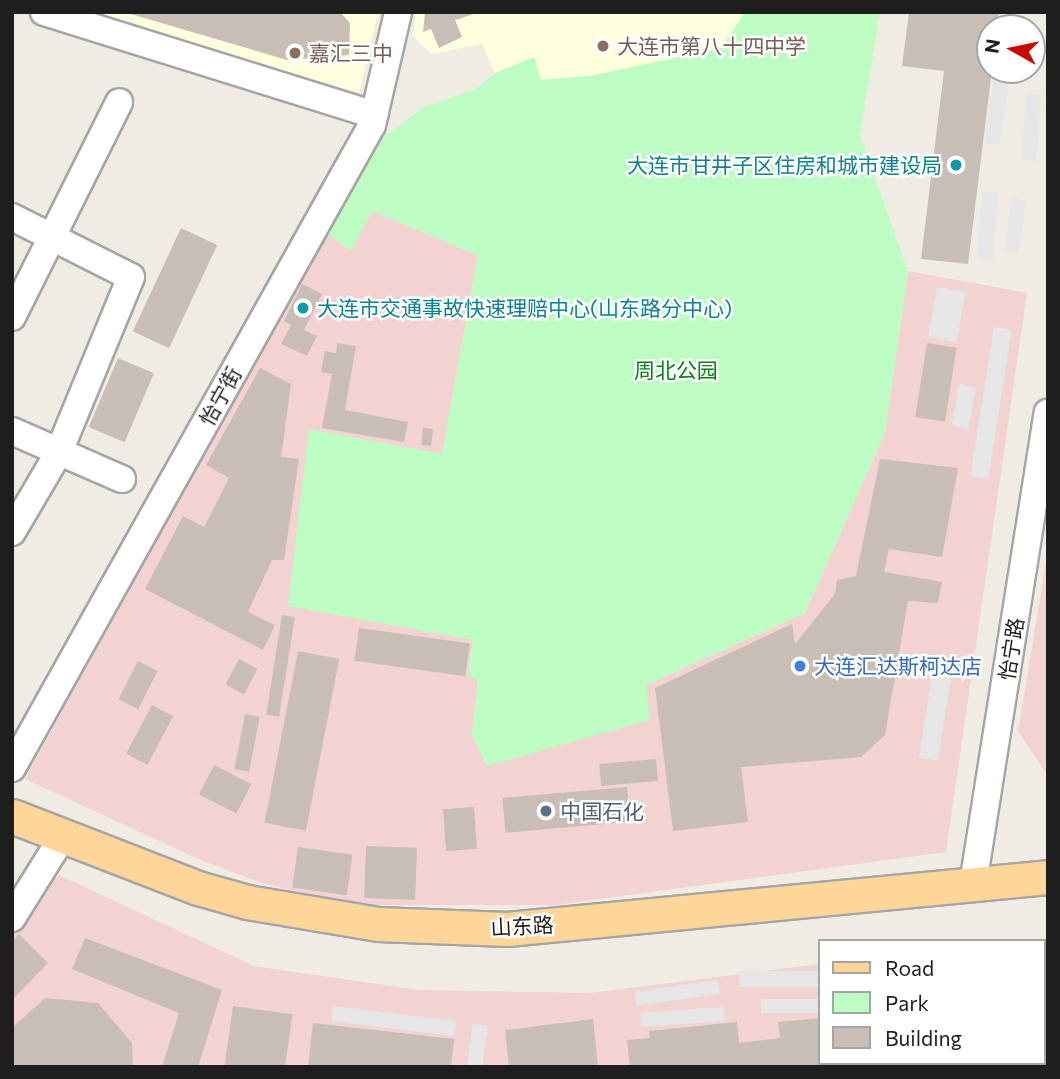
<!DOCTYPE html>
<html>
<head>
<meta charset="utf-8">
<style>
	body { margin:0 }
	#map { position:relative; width:1060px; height:1079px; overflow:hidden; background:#f0ece3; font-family:Commissioner,"Noto Sans SC",sans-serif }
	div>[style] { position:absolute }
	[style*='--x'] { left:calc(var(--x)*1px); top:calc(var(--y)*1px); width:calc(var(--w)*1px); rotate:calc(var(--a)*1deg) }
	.commercial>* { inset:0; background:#f2d3d1 }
	.education>* { inset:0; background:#feffdd }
	.park>* { inset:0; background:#bdfdc4 }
	.parking>* { inset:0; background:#e6e6e6; transform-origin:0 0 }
	.building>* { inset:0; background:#c8beb6; transform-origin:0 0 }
	.roads { filter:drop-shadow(2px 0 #a5a5a5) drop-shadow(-2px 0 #a5a5a5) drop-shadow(0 2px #a5a5a5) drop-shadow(0 -2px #a5a5a5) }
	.minor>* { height:26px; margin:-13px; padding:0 13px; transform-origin:13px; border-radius:13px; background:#fff }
	.major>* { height:33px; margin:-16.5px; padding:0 16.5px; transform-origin:16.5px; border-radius:16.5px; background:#ffd699 }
	.dots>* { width:19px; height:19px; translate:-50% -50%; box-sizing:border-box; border:4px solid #fff; border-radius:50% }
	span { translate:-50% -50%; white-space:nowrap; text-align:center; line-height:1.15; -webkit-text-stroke:5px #fff; paint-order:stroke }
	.education-label { font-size:21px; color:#785e54 }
	.left { translate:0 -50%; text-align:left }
	.culture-label { font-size:21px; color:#0d838f }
	.right { translate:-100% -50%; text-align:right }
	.park-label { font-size:21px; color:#048412 }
	.street-label { font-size:21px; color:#1e1e1e }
	.shop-label { font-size:21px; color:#366cbe }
	.service-label { font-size:21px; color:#4e5e75 }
	.frame { position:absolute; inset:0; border:14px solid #1e1e1e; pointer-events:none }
	.legend { position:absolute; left:818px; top:939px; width:228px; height:126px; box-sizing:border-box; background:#fff; border:2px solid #a5a5a5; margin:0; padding:9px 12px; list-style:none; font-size:21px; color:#1e1e1e }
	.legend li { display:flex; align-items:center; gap:14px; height:35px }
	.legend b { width:35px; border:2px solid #a5a5a5 }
	.north { position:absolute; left:976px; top:14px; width:70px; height:70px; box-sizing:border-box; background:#fff; border:2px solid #a5a5a5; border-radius:50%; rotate:279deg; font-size:19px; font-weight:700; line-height:28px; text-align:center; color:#1e1e1e }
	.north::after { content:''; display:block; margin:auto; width:24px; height:32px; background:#cc0500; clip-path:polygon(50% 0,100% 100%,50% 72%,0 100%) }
</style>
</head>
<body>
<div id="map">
	<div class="commercial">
		<i style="clip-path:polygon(372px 211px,478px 255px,442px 454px,309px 430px,473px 640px,468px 676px,478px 678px,472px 735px,646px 685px,805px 613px,885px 432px,908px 271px,1027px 293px,946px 852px,556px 905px,360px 905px,264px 884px,198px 859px,25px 779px,326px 233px,351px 250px)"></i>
		<i style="clip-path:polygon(1048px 550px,1048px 776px,1018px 731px)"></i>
		<i style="clip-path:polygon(59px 875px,254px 966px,419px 990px,590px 993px,820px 964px,820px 1063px,1044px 1063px,1044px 941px,1033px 941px,1048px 939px,1048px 1067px,12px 1067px,12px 925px)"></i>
	</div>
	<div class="education">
		<i style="clip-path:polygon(82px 12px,378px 12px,359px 93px)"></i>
		<i style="clip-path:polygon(416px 12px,745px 12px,721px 48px,590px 76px,541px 80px,534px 57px,495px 73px,482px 44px,431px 54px,413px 36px)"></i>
	</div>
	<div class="park">
		<i style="clip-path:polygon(745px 12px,880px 12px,860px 135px,908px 271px,885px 432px,805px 613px,646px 685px,650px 720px,487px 766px,472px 735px,478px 679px,468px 676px,473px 640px,288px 606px,309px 429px,442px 454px,478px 255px,372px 211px,351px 251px,326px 233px,384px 137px,422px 108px,476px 89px,495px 73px,534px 57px,541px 80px,590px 76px,721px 48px)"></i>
	</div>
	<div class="parking">
		<i style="left:994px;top:77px;width:15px;height:67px;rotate:8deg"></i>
		<i style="left:1026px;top:94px;width:15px;height:66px;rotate:4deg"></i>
		<i style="left:982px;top:192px;width:16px;height:66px;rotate:4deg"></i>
		<i style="left:1012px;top:198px;width:14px;height:53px;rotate:8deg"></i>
		<i style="left:937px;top:287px;width:29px;height:51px;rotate:10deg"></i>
		<i style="left:994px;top:327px;width:18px;height:151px;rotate:9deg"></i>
		<i style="left:959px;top:384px;width:17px;height:42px;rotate:10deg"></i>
		<i style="left:934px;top:663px;width:19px;height:96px;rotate:9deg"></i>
		<i style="left:820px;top:971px;width:16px;height:81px;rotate:90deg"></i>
		<i style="left:718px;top:980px;width:14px;height:84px;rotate:82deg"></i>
		<i style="left:820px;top:999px;width:14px;height:59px;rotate:90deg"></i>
		<i style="left:333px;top:1006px;width:124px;height:15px;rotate:7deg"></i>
		<i style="left:724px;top:1007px;width:14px;height:84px;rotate:86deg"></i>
		<i style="left:473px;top:1024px;width:15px;height:43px;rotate:8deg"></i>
	</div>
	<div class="building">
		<i style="clip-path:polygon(124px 12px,340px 12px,350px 23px,349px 55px,287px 60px)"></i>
		<i style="clip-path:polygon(425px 12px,477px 12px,477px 13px,455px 20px,462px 37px,439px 48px,431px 29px,423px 32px)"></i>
		<i style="clip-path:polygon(909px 12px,999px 12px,997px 28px,990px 28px,992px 70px,968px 264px,921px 259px,944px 71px,902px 66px)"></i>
		<i style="left:181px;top:228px;width:40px;height:114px;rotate:25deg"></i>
		<i style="clip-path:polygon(302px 284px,322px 294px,304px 330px,317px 336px,307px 356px,281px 344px,291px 325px,284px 321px)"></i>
		<i style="clip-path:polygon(337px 343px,356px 346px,345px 410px,408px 422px,404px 442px,322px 428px,332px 374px,321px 372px,325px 351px,336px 353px)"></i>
		<i style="left:927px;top:343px;width:30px;height:75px;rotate:9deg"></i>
		<i style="left:118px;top:358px;width:39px;height:75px;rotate:23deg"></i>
		<i style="clip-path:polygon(260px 368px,291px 384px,281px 457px,299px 459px,284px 560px,272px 560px,248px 612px,275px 625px,263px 650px,145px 589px,183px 516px,204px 527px,229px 478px,206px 465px)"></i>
		<i style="left:423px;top:428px;width:10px;height:17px;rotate:6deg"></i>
		<i style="clip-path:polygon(880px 459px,958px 468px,942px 557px,889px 549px,884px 572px,942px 582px,938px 603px,908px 601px,885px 735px,861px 757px,741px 767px,748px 822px,673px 831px,655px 688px,792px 624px,795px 644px,835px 594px,837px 580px,856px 576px)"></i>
		<i style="left:282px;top:615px;width:13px;height:101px;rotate:9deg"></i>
		<i style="left:359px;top:628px;width:112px;height:33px;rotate:8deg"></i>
		<i style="left:298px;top:651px;width:42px;height:175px;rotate:11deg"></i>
		<i style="left:239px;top:659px;width:21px;height:29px;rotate:28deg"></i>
		<i style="left:138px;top:661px;width:22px;height:43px;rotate:27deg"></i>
		<i style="left:152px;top:705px;width:24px;height:55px;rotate:28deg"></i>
		<i style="left:245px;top:714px;width:15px;height:56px;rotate:11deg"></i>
		<i style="left:656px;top:759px;width:22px;height:57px;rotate:85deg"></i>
		<i style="left:214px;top:765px;width:42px;height:33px;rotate:27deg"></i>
		<i style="left:627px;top:787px;width:35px;height:125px;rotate:85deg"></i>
		<i style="left:474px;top:807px;width:42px;height:31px;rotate:86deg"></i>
		<i style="left:366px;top:846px;width:51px;height:52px;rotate:2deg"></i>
		<i style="left:298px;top:847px;width:55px;height:41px;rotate:8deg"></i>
		<i style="clip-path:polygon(19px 934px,48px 963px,12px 1000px,12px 942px)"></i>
		<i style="clip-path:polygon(85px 938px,222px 990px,198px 1067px,162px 1067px,179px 1013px,72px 969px)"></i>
		<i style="left:1048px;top:985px;width:62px;height:4px;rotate:90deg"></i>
		<i style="clip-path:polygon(45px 998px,98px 1003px,132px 1043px,133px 1067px,12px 1067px,12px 1028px)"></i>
		<i style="left:233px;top:1006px;width:60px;height:62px;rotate:8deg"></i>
		<i style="clip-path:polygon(820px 1018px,820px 1063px,883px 1063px,883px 1067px,630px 1067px,627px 1040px,650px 1038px,649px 1031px,737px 1022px,739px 1043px,780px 1038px,778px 1022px)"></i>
		<i style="clip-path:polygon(593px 1019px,598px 1067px,509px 1067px,505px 1030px)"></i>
		<i style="clip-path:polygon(313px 1023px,454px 1039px,451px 1067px,308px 1067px)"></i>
		<i style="left:939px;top:1063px;width:93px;height:4px"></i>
	</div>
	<div class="roads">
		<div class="minor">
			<i style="--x:44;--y:12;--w:346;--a:17.3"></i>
			<i style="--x:12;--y:217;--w:133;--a:26.8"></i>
			<i style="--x:131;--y:277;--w:189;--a:112.4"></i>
			<i style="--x:59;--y:452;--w:93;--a:120.4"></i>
			<i style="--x:12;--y:317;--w:240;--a:-63.5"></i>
			<i style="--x:12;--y:431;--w:120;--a:23.6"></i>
			<i style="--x:12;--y:768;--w:737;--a:-60.76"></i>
			<i style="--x:372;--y:125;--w:116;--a:-77"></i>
			<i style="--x:973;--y:884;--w:477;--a:-81"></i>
			<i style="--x:12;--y:918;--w:97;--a:-58.1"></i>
		</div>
		<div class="major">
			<i style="--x:12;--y:816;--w:199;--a:21.2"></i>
			<i style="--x:198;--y:888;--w:51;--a:15.9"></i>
			<i style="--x:247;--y:902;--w:133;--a:9.5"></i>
			<i style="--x:378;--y:924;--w:129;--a:2.2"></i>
			<i style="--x:507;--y:929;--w:543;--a:-5.49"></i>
		</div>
	</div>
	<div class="dots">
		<i style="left:603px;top:46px;background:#8d6e63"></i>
		<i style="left:295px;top:53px;background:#8d6e63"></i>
		<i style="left:956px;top:165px;background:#0f9aa8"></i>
		<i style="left:303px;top:308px;background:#0f9aa8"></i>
		<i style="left:800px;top:666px;background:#3f7fe0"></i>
		<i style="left:546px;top:811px;background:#5c6f8a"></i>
	</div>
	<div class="education-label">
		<span class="left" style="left:617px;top:46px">大连市第八十四中学</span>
		<span class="left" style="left:309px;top:53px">嘉汇三中</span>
	</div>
	<div class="culture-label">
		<span class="right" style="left:942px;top:165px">大连市甘井子区住房和城市建设局</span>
		<span class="left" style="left:317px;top:308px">大连市交通事故快速理赔中心(山东路分中心)</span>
	</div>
	<div class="park-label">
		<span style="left:676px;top:370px">周北公园</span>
	</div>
	<div class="street-label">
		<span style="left:220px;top:396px;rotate:-61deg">怡宁街</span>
		<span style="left:1011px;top:649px;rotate:-81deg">怡宁路</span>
		<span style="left:522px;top:926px;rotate:-3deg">山东路</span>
	</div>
	<div class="shop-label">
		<span class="left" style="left:814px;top:666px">大连汇达斯柯达店</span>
	</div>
	<div class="service-label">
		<span class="left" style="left:560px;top:811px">中国石化</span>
	</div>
	<div class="frame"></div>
	<ul class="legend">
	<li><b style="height:9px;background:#ffd699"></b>Road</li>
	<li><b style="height:19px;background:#bdfdc4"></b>Park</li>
	<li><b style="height:19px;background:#c8beb6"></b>Building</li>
	</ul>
	<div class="north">N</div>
</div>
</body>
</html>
